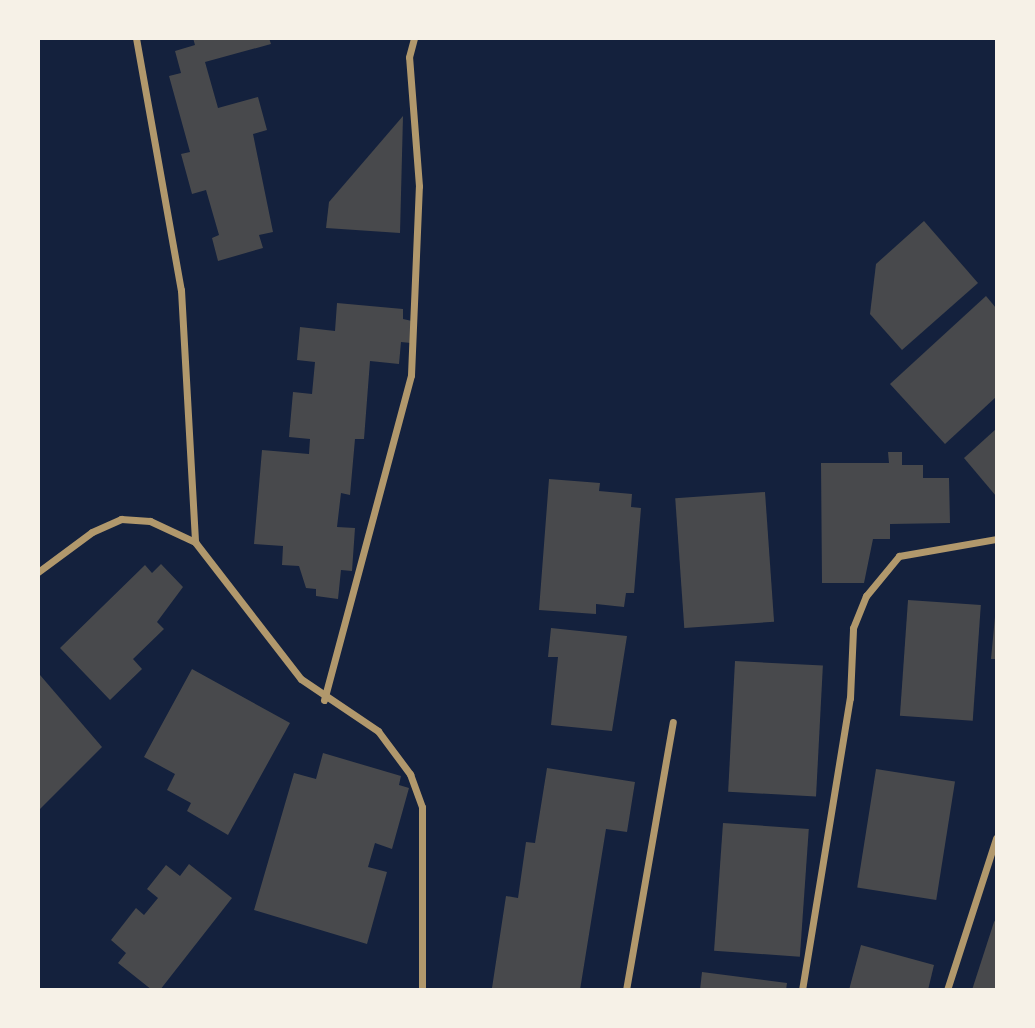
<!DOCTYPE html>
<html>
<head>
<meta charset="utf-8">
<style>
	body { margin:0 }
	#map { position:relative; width:1035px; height:1028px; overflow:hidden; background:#14213d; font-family:Bitter,serif }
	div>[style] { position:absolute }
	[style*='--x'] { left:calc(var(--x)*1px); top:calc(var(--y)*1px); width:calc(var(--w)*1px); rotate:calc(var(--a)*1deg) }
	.building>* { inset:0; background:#48494c; transform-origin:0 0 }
	.minor>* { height:7px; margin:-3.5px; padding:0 3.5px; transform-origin:3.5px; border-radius:3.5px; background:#b1986c }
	span { translate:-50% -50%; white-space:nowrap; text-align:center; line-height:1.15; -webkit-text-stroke:7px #f6f1e7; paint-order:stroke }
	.frame { position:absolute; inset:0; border:40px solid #f6f1e7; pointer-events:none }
</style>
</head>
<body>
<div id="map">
	<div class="building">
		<i style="clip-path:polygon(193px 38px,269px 38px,271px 44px,205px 62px,218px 108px,258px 97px,267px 130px,253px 134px,273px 232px,259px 235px,263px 248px,218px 261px,212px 238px,219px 235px,206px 190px,192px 194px,181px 154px,190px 152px,169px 76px,181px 73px,175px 51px,195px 45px)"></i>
		<i style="clip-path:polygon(403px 116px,400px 233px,326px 228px,329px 202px)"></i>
		<i style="clip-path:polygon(924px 221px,978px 283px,902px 350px,870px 314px,876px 264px)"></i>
		<i style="clip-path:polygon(986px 296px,996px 308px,996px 397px,945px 444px,890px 384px)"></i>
		<i style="clip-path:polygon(337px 303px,403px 309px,403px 319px,412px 321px,411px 343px,401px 342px,399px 364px,370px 361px,364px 439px,355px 439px,350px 495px,341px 493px,337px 527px,355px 528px,352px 571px,341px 570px,338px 599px,316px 596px,316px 589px,306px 588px,299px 566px,282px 565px,283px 546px,254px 544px,262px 450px,309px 454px,310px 439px,289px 437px,293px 392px,312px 394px,315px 362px,297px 360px,300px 327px,335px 331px)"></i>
		<i style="clip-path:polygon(996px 429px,996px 496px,964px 458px)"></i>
		<i style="clip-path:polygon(888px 452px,902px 452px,902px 465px,923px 465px,923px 478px,949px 478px,950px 523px,890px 524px,890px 539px,873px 539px,864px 583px,822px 583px,821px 463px,889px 463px)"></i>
		<i style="clip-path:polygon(549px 479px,600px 483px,599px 491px,632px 494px,631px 507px,641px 508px,634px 593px,626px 593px,624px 607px,596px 604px,596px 614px,539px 610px)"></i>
		<i style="left:765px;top:492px;width:130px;height:90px;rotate:86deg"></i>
		<i style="clip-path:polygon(161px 564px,183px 587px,157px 622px,164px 629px,133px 659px,142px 669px,110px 700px,60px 648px,145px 565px,152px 573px)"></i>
		<i style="left:908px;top:600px;width:73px;height:116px;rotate:4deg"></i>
		<i style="clip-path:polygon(995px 617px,996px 617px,996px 659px,991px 659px)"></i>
		<i style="clip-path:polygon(551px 628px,627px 636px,612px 731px,551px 725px,558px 657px,548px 657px)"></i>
		<i style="left:735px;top:661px;width:88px;height:131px;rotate:3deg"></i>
		<i style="clip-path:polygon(192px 669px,290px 723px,228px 835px,187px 811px,191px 803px,167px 790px,175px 774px,144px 757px)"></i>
		<i style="clip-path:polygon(40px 675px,102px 747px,38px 811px,38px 677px)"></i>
		<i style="clip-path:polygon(323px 753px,401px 776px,399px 785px,409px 788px,392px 849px,375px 843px,368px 867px,387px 872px,367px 944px,254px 910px,294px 773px,316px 779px)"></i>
		<i style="clip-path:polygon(547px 768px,635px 782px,627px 832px,606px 829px,580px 990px,492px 988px,506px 896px,518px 898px,526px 842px,535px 843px)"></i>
		<i style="left:876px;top:769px;width:80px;height:120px;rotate:9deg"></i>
		<i style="left:723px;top:823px;width:86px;height:128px;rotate:4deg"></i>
		<i style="clip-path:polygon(189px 864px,232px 898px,160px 990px,152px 990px,118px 963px,126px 953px,111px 940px,136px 908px,144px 915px,158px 898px,147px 889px,166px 865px,180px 876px)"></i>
		<i style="clip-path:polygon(996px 919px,996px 990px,972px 990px,994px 922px)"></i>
		<i style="clip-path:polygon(861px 945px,934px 965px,928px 990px,849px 990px)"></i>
		<i style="clip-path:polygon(702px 972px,787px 983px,786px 990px,700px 990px)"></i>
	</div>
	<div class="minor">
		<i style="--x:136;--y:38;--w:256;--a:79.9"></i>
		<i style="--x:181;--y:290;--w:252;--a:86.8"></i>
		<i style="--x:38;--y:572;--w:67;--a:-36.5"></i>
		<i style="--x:92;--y:532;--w:32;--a:-24"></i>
		<i style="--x:121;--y:519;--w:29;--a:4"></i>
		<i style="--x:150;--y:521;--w:50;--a:25"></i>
		<i style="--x:195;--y:542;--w:173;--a:52.3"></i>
		<i style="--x:301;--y:679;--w:93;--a:34"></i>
		<i style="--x:378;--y:731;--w:54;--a:53.3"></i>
		<i style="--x:410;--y:774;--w:35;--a:70"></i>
		<i style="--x:422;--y:807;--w:183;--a:90"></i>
		<i style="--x:324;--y:700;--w:336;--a:-75"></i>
		<i style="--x:411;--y:375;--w:189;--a:-87.6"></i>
		<i style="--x:419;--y:186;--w:129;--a:-94.4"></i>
		<i style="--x:409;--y:57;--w:20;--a:-75"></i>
		<i style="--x:626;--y:990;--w:272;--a:-80.1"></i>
		<i style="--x:802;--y:990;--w:296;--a:-80.7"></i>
		<i style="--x:850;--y:698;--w:70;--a:-87.5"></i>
		<i style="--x:853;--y:628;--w:35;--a:-68"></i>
		<i style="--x:866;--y:596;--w:52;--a:-50.5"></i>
		<i style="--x:899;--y:556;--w:98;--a:-9.9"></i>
		<i style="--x:947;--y:990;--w:160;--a:-72.1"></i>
	</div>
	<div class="frame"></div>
</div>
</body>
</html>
